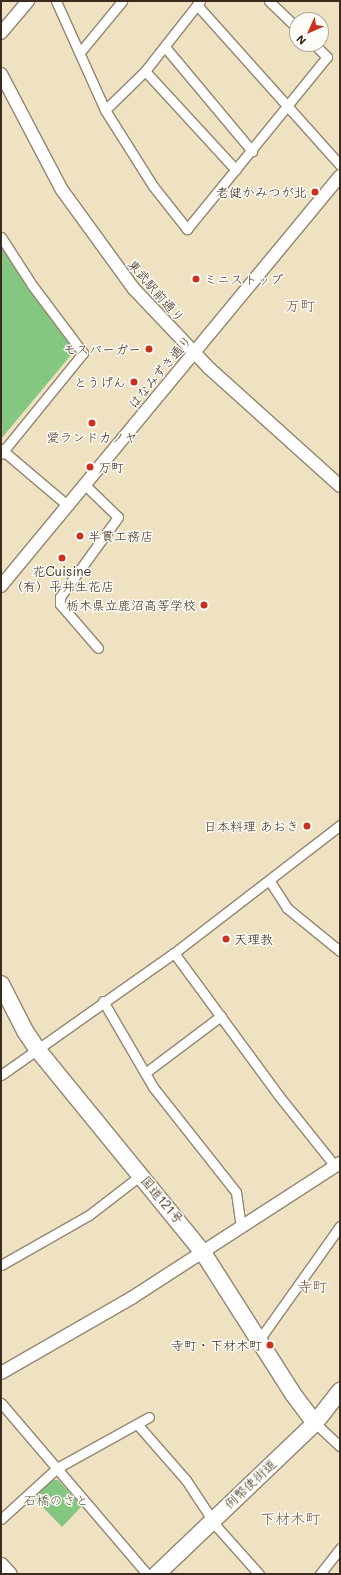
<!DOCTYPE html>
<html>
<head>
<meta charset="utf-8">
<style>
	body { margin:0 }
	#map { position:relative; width:341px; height:1575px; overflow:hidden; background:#efe2c3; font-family:Mali,"Klee One",sans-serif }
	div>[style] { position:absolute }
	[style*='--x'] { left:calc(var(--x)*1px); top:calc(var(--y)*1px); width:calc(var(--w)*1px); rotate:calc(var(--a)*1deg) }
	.green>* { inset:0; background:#83c781 }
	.roads { filter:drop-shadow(1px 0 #958670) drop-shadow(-1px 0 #958670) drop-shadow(0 1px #958670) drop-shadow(0 -1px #958670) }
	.street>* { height:9px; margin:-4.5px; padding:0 4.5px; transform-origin:4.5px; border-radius:4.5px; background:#fff }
	.secondary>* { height:12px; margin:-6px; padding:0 6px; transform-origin:6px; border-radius:6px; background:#fff }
	.primary>* { height:13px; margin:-6.5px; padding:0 6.5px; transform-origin:6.5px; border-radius:6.5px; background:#fff }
	.highway>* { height:16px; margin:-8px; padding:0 8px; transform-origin:8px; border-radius:8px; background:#fff }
	.dots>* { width:11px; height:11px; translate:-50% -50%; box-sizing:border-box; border:2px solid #fdfcf7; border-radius:50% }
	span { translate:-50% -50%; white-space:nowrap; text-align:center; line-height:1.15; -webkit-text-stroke:3px #fdfcf7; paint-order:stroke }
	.poi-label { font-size:13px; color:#3b2a1e }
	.right { translate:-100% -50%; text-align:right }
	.left { translate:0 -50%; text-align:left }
	.street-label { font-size:13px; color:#3b2a1e }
	.park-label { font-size:13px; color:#51593c }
	.quarter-label { font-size:15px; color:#754f3e }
	.frame { position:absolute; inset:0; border:2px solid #3b2a1e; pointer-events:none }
	.north { position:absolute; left:289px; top:12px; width:40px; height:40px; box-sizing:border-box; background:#fdfcf7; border:1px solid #afa8a0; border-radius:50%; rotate:225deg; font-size:11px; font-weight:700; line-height:16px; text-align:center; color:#3b2a1e }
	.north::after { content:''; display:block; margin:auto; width:14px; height:18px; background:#c8321e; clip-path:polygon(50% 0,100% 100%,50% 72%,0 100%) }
</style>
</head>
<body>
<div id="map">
	<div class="green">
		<i style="clip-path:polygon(1px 247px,76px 349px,1px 439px)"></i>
		<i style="clip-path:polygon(51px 1480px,58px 1480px,82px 1506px,62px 1527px,33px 1497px)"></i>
	</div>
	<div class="roads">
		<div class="street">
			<i style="--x:56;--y:1;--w:120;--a:65.8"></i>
			<i style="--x:105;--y:110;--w:90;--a:57.7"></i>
			<i style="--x:153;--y:186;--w:55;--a:51.7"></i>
			<i style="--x:187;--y:229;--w:222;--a:-50.9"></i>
			<i style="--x:327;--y:57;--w:18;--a:-135"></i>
			<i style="--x:269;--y:1;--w:39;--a:44"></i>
			<i style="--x:197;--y:5;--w:215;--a:48.2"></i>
			<i style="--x:165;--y:47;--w:136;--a:50.1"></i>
			<i style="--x:81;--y:51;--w:65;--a:-50.6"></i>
			<i style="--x:145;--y:71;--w:134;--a:47.4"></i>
			<i style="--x:105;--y:110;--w:56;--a:-44.3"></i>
			<i style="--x:145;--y:71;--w:89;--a:-51.8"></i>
			<i style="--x:1;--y:237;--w:57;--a:57.1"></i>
			<i style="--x:32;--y:285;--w:85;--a:53.1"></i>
			<i style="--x:83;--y:353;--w:130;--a:129.1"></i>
			<i style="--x:1;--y:449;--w:87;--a:40.3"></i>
			<i style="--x:84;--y:484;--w:47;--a:44.1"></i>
			<i style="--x:118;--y:517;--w:99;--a:125.9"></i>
			<i style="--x:60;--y:597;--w:7;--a:90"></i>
			<i style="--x:60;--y:604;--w:58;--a:49.2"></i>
			<i style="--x:269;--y:880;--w:33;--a:57"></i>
			<i style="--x:287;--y:908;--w:68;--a:39.1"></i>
			<i style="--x:174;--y:953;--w:177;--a:53.7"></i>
			<i style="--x:279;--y:1096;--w:90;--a:51.3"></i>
			<i style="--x:103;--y:1001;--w:99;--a:59.8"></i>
			<i style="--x:153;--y:1087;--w:134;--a:51.7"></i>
			<i style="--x:236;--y:1192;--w:34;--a:82"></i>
			<i style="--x:145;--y:1073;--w:95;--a:-36.9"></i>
			<i style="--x:1;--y:1075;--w:212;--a:-35.2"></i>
			<i style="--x:174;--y:953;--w:210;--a:-37.6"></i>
			<i style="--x:1;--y:1265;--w:101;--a:-29.6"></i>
			<i style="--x:89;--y:1215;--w:66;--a:-37.6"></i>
			<i style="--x:259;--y:1340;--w:140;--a:-54.6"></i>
			<i style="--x:1;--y:1403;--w:225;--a:49.5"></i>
			<i style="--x:315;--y:1423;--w:34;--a:43"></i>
			<i style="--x:137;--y:1424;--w:74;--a:48.8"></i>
			<i style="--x:186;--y:1480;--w:56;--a:56.6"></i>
			<i style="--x:217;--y:1527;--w:63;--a:48.2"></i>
			<i style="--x:1;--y:1519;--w:76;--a:-42.3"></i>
			<i style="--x:57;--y:1468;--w:105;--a:-29"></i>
			<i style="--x:320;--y:1574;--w:33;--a:-52"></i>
		</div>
		<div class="secondary">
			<i style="--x:1;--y:33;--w:42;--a:-49.8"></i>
			<i style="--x:1;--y:74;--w:131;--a:62.3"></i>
			<i style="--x:62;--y:190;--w:122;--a:54"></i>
			<i style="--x:134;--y:289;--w:109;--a:46.5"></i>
			<i style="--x:209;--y:368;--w:176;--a:42"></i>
			<i style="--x:1;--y:586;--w:532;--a:-50.42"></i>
			<i style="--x:1;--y:1373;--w:152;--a:-29.9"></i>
			<i style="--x:133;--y:1297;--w:247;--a:-32.9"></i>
		</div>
		<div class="primary">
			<i style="--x:1;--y:1564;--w:13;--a:48"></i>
		</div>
		<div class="highway">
			<i style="--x:1;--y:984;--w:53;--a:62.9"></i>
			<i style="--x:25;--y:1031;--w:22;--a:56"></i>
			<i style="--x:37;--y:1049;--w:261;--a:50.8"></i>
			<i style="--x:202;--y:1251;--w:169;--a:57.5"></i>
			<i style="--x:293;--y:1394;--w:36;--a:53"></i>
			<i style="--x:157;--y:1574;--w:219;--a:-43.7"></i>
			<i style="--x:315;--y:1423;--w:41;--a:-52"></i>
		</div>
	</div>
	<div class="dots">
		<i style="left:315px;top:192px;background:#c8321e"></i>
		<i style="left:196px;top:279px;background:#c8321e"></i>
		<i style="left:149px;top:349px;background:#c8321e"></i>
		<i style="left:134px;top:382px;background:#c8321e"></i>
		<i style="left:92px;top:423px;background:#c8321e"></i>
		<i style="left:90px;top:467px;background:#c8321e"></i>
		<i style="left:80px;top:536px;background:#c8321e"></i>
		<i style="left:62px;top:558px;background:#c8321e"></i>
		<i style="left:204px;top:605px;background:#c8321e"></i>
		<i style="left:307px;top:826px;background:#c8321e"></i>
		<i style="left:226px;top:939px;background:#c8321e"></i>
		<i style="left:270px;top:1345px;background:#c8321e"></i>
	</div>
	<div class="poi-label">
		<span class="right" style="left:307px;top:192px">老健かみつが北</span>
		<span class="left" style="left:204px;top:279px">ミニストップ</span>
		<span class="right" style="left:141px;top:349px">モスバーガー</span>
		<span class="right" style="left:126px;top:382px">とうげん</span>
		<span style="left:92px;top:437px">愛ランドカノヤ</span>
		<span class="left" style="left:98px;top:467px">万町</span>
		<span class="left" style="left:88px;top:536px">半貫工務店</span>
		<span style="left:62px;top:579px">花Cuisine<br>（有）平井生花店</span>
		<span class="right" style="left:196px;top:605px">栃木県立鹿沼高等学校</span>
		<span class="right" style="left:299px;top:826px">日本料理 あおき</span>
		<span class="left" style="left:234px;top:939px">天理教</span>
		<span class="right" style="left:262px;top:1345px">寺町・下材木町</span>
	</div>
	<div class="street-label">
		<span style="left:156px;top:291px;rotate:49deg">東武駅前通り</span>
		<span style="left:160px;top:372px;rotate:-50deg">はなみずき通り</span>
		<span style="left:162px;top:1200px;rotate:50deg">国道121号</span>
		<span style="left:250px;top:1484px;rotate:-43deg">例幣使街道</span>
	</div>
	<div class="park-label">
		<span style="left:56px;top:1500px">石橋のさと</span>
	</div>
	<div class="quarter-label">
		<span style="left:300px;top:306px">万町</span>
		<span style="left:312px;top:1287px">寺町</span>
		<span style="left:290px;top:1519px">下材木町</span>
	</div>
	<div class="frame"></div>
	<div class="north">N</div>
</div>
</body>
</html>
